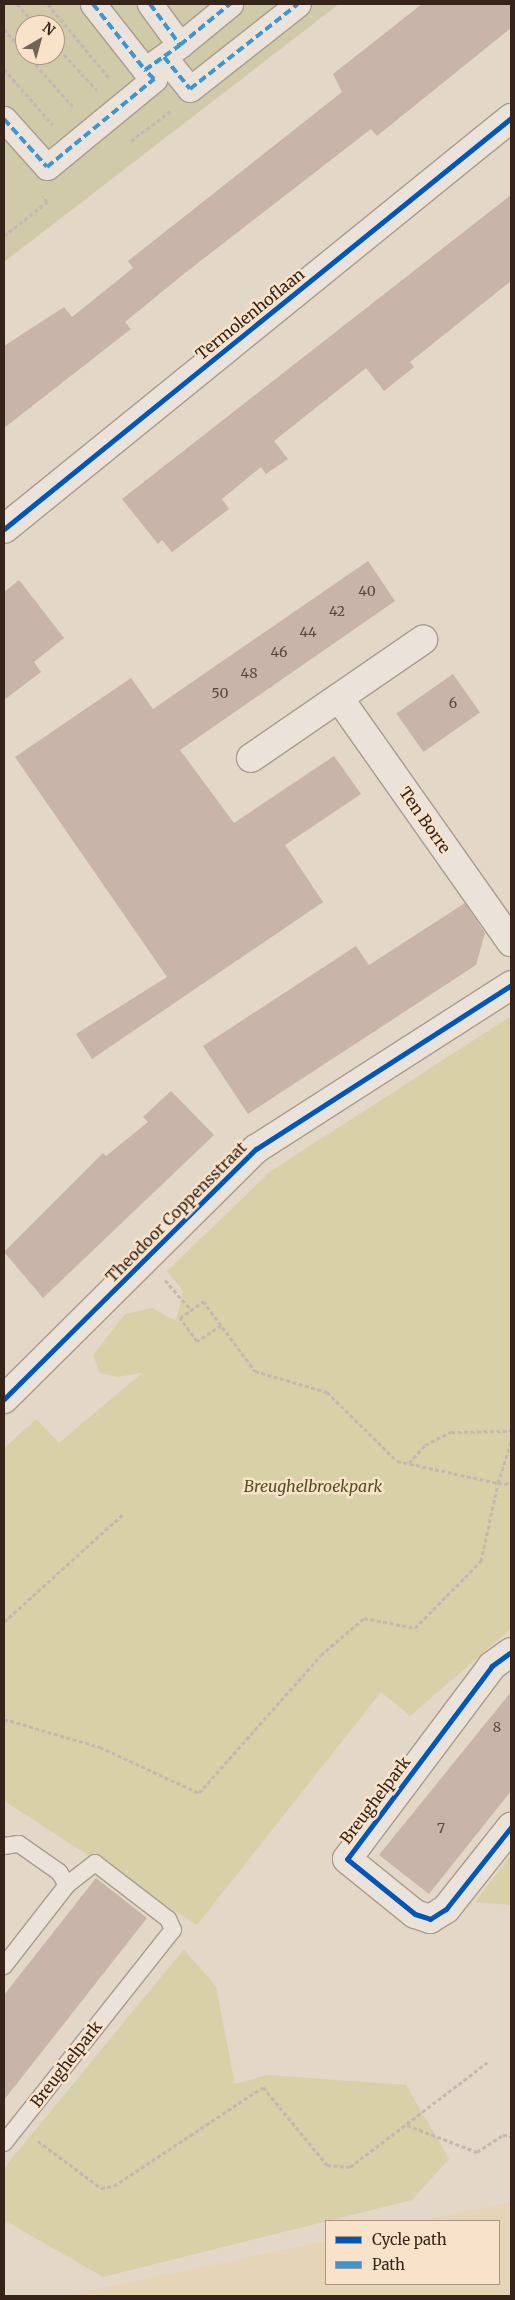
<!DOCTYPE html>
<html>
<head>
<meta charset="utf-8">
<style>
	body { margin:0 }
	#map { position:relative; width:515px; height:2300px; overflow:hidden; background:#e3d7c7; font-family:Merriweather,serif }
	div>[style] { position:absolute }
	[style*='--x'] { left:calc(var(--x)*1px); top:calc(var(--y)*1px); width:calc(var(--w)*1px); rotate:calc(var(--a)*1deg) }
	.farmland>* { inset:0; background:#e5d4b5 }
	.green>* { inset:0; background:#d8d1a8 }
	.cemetery>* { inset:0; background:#d1caa8 }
	.building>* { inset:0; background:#c8b4a8; transform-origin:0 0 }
	.path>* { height:3px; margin-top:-1.5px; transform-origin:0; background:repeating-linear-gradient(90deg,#c3b9b0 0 4px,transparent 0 6.5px) }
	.roads { filter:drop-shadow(1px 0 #a89c91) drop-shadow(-1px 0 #a89c91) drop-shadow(0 1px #a89c91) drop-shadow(0 -1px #a89c91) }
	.service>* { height:16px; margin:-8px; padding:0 8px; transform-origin:8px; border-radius:8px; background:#ebe3d9 }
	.pedestrian>* { height:25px; margin:-12.5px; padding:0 12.5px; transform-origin:12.5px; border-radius:12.5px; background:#ebe3d9 }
	.minor>* { height:28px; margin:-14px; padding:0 14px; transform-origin:14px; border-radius:14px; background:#ebe3d9 }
	.quiet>* { height:4px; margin-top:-2px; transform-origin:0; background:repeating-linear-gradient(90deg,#3e95d4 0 8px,transparent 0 12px) }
	.cycleway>* { height:5px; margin:-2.5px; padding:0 2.5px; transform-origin:2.5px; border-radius:2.5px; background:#0057b8 }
	span { translate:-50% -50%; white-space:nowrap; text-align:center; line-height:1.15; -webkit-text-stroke:5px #f8e3ca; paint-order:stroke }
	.number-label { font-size:14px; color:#5a473e }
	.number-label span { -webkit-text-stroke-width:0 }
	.street-label { font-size:16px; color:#36231a }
	.park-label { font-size:16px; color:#4f541f; font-style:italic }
	.frame { position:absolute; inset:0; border:5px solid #36231a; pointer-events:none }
	.legend { position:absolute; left:325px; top:2220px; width:175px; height:65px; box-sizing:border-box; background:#f8e3ca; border:1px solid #aa9684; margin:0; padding:6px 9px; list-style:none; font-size:15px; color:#36231a }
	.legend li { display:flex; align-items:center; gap:10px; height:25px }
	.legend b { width:25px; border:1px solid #aa9684 }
	.north { position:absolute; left:15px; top:15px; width:50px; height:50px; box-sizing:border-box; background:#f8e3ca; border:1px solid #aa9684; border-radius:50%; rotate:38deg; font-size:14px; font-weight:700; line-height:20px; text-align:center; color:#36231a }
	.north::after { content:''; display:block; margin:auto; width:18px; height:22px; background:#736257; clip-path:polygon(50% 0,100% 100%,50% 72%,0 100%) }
</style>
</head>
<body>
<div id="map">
	<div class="farmland">
		<i style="clip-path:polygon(511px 2202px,511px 2296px,64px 2296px,326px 2241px,326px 2284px,499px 2284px,499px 2221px,420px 2221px)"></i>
	</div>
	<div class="green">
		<i style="clip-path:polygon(511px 1016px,511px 1629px,410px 1716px,381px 1692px,197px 1925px,4px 1801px,4px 1448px,36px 1419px,59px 1443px,142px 1373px,117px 1377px,100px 1373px,93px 1355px,125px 1314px,152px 1308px,176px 1321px,183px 1291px,167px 1271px,271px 1171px)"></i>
		<i style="clip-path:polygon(511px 1855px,511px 1905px,475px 1902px)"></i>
		<i style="clip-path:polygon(184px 1949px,216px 1987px,235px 2084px,267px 2075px,406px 2085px,449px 2159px,412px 2200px,103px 2277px,4px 2220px,4px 2168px)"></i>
	</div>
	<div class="cemetery">
		<i style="clip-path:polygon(evenodd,4px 4px,339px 4px,4px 262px,4px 4px,25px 25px,55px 25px,55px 55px,25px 55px,25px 25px)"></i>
	</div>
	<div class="building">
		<i style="clip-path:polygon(422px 4px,511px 4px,511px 28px,377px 136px,371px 129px,185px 273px,125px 322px,131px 329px,4px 428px,4px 346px,64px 307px,72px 317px,133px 268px,128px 261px,342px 92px,333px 74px)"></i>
		<i style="clip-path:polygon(511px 195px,511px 281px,410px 362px,414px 367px,384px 391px,366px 368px,274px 441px,288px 459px,266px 474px,261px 467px,222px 499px,229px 509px,172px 552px,162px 540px,158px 544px,122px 499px)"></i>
		<i style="clip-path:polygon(368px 561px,395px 601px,180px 750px,234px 823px,334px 756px,361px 794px,285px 845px,323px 902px,92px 1059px,76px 1034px,167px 977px,15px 757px,131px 678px,153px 709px)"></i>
		<i style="clip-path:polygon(19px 580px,64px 638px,34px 662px,41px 672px,4px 700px,4px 592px)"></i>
		<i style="left:453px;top:674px;width:47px;height:69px;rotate:55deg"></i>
		<i style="clip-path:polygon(465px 903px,485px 933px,476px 965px,248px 1114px,203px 1046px,356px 946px,369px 965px)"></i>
		<i style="clip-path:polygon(171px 1091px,214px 1135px,43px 1298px,4px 1252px,103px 1153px,106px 1156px,148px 1122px,143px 1117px)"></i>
		<i style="clip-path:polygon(511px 1692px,511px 1791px,429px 1894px,379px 1855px)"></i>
		<i style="clip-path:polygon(96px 1878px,147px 1918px,4px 2100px,4px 1995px)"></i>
	</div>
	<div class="path">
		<i style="--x:17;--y:4;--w:28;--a:48"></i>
		<i style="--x:48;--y:4;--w:96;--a:50.5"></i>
		<i style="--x:4;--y:29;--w:32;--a:49"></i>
		<i style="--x:55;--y:45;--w:62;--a:47"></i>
		<i style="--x:27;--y:55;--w:71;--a:48.4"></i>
		<i style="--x:4;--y:69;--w:74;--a:48.8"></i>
		<i style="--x:131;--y:141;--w:51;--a:-37.1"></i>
		<i style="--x:4;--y:236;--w:55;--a:-38.3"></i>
		<i style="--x:47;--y:202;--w:7;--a:-124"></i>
		<i style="--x:165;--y:1280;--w:40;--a:49"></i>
		<i style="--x:221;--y:1325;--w:29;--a:146"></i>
		<i style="--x:197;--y:1341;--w:29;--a:-126"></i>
		<i style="--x:180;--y:1318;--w:29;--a:-36"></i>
		<i style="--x:203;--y:1301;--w:87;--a:53.4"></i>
		<i style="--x:255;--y:1371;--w:75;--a:16.3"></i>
		<i style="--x:327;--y:1392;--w:98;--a:44.6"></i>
		<i style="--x:397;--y:1461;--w:103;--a:12.3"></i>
		<i style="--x:498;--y:1483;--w:43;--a:-72.4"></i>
		<i style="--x:409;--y:1463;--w:24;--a:-48"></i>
		<i style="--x:425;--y:1445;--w:29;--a:-27"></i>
		<i style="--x:451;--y:1432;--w:60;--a:-1"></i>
		<i style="--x:4;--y:1622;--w:162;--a:-42.2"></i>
		<i style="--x:4;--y:1719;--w:100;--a:16.3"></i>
		<i style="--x:100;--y:1747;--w:109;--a:24.9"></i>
		<i style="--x:199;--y:1793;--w:184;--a:-48.5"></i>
		<i style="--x:321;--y:1655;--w:57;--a:-40.7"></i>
		<i style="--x:364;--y:1618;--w:52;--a:11.1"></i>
		<i style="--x:415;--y:1628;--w:94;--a:-45.4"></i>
		<i style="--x:481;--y:1561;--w:80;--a:-77.7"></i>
		<i style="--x:498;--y:1483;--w:13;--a:4"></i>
		<i style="--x:407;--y:2125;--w:75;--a:21.1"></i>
		<i style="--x:477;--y:2152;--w:31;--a:-33"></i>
		<i style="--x:503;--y:2135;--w:8;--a:7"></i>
		<i style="--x:38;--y:2141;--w:79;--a:36.7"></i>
		<i style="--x:101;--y:2188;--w:13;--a:-9"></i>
		<i style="--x:114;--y:2186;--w:179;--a:-33.6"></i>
		<i style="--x:263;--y:2087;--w:101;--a:50.6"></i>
		<i style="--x:327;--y:2165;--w:23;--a:5"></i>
		<i style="--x:350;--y:2167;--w:173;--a:-37.3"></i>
	</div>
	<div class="roads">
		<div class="service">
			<i style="--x:4;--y:1846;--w:15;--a:-8"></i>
			<i style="--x:19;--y:1844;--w:49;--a:35"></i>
			<i style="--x:59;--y:1872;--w:15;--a:58"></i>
			<i style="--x:67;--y:1885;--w:103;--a:127.9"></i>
			<i style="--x:4;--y:2143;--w:272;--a:-51.6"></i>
			<i style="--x:173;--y:1930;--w:12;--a:-114"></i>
			<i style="--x:168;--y:1919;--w:92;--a:-142.5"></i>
			<i style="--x:95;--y:1863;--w:36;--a:142"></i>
		</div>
		<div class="pedestrian">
			<i style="--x:93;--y:4;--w:84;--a:51.8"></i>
			<i style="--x:145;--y:70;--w:43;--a:-35.5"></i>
			<i style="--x:150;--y:4;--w:51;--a:53.8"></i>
			<i style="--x:180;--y:45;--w:65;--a:-39.4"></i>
			<i style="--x:164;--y:57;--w:41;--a:50.9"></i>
			<i style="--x:190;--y:89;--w:137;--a:-38.2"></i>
			<i style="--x:4;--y:119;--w:64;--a:48.1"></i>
			<i style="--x:47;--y:167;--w:139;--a:-39.4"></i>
			<i style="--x:154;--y:79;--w:13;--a:-135"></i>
		</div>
		<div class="minor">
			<i style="--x:4;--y:529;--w:653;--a:-39.03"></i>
			<i style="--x:339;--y:698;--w:299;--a:54.8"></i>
			<i style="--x:251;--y:758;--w:209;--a:-34.5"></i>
			<i style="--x:4;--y:1399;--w:355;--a:-44.8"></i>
			<i style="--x:256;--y:1149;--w:303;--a:-32.7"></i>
			<i style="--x:511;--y:1652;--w:24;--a:144"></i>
			<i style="--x:492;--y:1666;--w:241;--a:126.9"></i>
			<i style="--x:347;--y:1859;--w:87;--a:39"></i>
			<i style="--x:415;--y:1914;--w:16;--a:18"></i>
			<i style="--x:430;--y:1919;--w:19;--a:-32"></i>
			<i style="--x:446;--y:1909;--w:105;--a:-51.6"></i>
		</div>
	</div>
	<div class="quiet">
		<i style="--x:93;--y:4;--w:84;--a:51.8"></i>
		<i style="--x:145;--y:70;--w:43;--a:-35.5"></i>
		<i style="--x:150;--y:4;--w:51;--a:53.8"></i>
		<i style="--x:180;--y:45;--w:65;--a:-39.4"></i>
		<i style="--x:164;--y:57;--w:41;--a:50.9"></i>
		<i style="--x:190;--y:89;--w:137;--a:-38.2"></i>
		<i style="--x:4;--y:119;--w:64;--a:48.1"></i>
		<i style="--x:47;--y:167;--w:139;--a:-39.4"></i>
		<i style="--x:154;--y:79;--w:13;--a:-135"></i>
	</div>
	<div class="cycleway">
		<i style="--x:4;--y:529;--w:653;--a:-39.03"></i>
		<i style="--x:4;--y:1399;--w:355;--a:-44.8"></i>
		<i style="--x:256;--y:1149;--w:303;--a:-32.7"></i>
		<i style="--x:511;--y:1652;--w:24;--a:144"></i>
		<i style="--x:492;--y:1666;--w:241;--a:126.9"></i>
		<i style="--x:347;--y:1859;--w:87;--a:39"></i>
		<i style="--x:415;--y:1914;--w:16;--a:18"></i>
		<i style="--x:430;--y:1919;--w:19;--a:-32"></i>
		<i style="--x:446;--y:1909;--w:105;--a:-51.6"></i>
	</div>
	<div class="number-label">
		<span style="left:367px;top:591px">40</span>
		<span style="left:337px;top:611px">42</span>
		<span style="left:308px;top:632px">44</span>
		<span style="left:279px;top:652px">46</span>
		<span style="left:249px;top:673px">48</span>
		<span style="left:220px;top:693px">50</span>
		<span style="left:453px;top:703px">6</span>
		<span style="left:497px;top:1727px">8</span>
		<span style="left:441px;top:1828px">7</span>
	</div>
	<div class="street-label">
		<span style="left:250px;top:314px;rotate:-39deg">Termolenhoflaan</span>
		<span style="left:425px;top:820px;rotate:55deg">Ten Borre</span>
		<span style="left:176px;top:1212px;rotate:-45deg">Theodoor Coppensstraat</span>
		<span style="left:375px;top:1800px;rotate:-53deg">Breughelpark</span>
		<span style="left:66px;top:2064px;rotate:-52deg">Breughelpark</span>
	</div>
	<div class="park-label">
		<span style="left:313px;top:1486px">Breughelbroekpark</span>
	</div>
	<div class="frame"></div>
	<ul class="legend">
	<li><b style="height:6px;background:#0057b8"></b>Cycle path</li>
	<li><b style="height:6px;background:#3e95d4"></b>Path</li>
	</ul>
	<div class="north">N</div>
</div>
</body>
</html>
